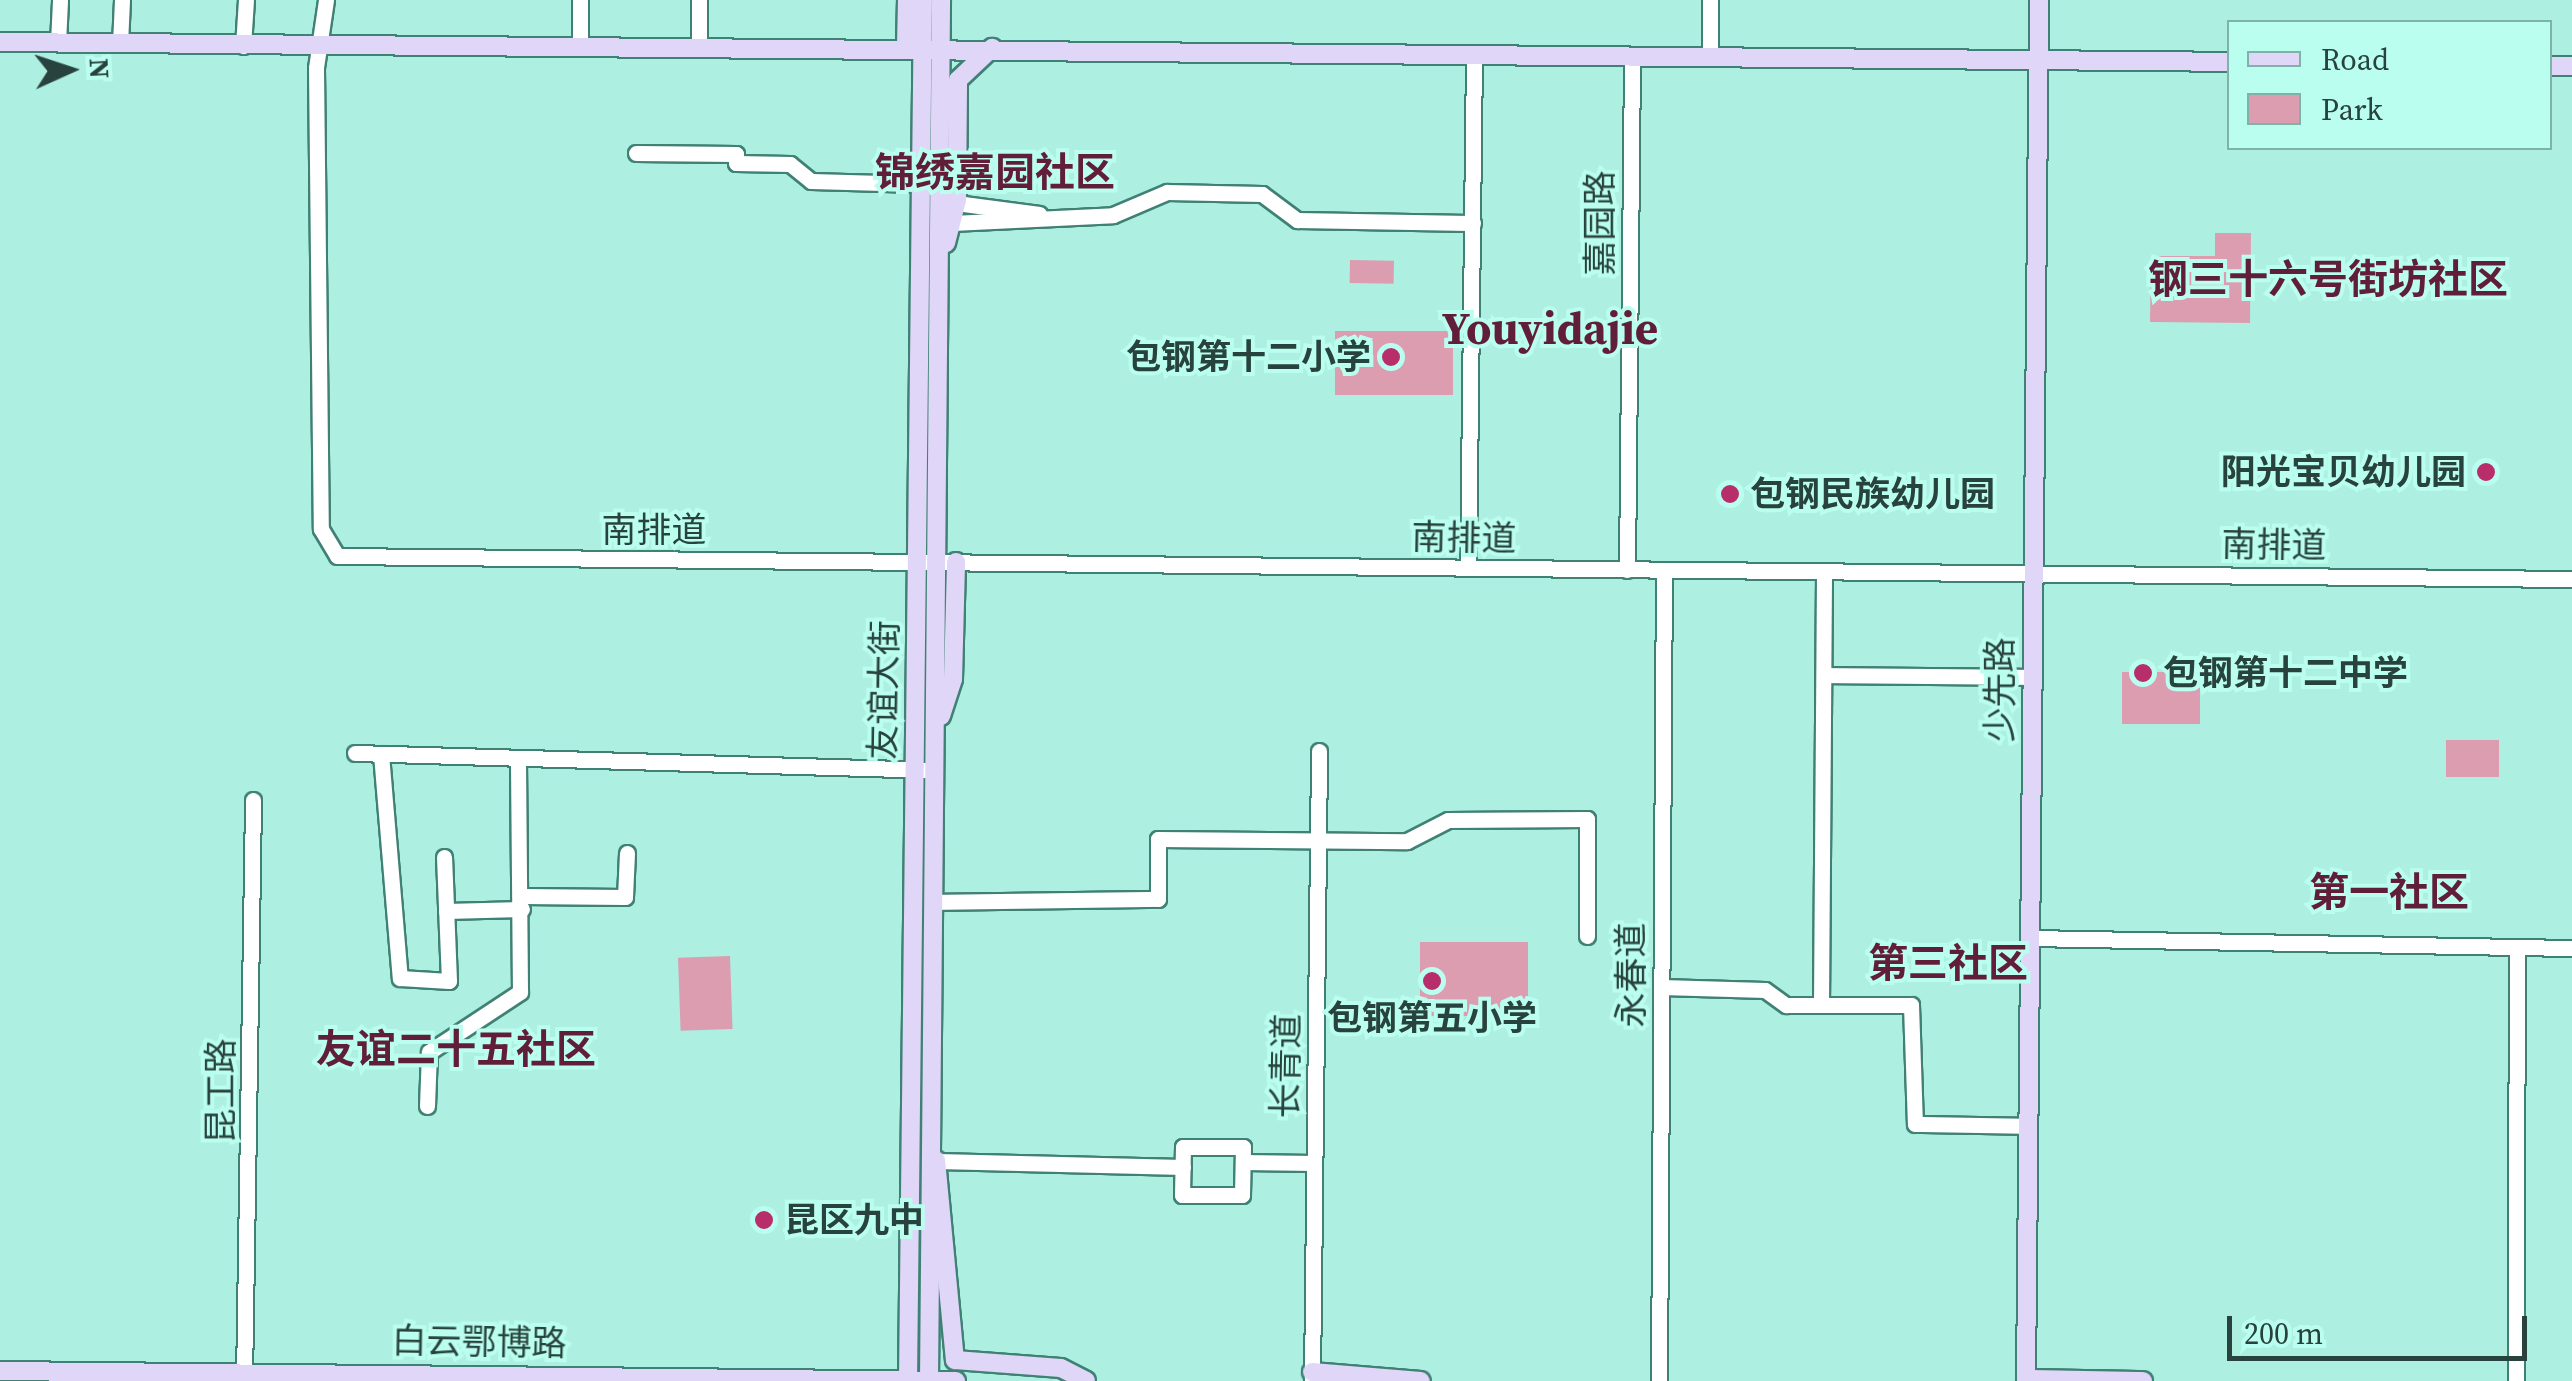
<!DOCTYPE html>
<html>
<head>
<meta charset="utf-8">
<style>
	body { margin:0 }
	#map { position:relative; width:2572px; height:1381px; overflow:hidden; background:#adf0e1; font-family:"Source Serif 4","Noto Sans SC",serif }
	div>[style] { position:absolute }
	[style*='--x'] { left:calc(var(--x)*1px); top:calc(var(--y)*1px); width:calc(var(--w)*1px); rotate:calc(var(--a)*1deg) }
	.green>* { inset:0; background:#dc9db0; transform-origin:0 0 }
	.roads { filter:drop-shadow(2px 0 #408175) drop-shadow(-2px 0 #408175) drop-shadow(0 2px #408175) drop-shadow(0 -2px #408175) }
	.minor>* { height:15px; margin:-7.5px; padding:0 7.5px; transform-origin:7.5px; border-radius:7.5px; background:#fff }
	.major>* { height:18px; margin:-9px; padding:0 9px; transform-origin:9px; border-radius:9px; background:#e0d6f7 }
	.dots>* { width:28px; height:28px; translate:-50% -50%; box-sizing:border-box; border:5px solid #bafeef; border-radius:50% }
	span { translate:-50% -50%; white-space:nowrap; text-align:center; line-height:1.15; -webkit-text-stroke:8px #bafeef; paint-order:stroke }
	.street-label { font-size:35px; color:#28433d }
	.poi-label { font-size:35px; color:#28433d; font-weight:700 }
	.right { translate:-100% -50%; text-align:right }
	.left { translate:0 -50%; text-align:left }
	.quarter-label { font-size:40px; color:#601e38; font-weight:700 }
	.district-label { font-size:45px; color:#601e38; font-weight:700 }
	.legend { position:absolute; left:2227px; top:20px; width:325px; height:130px; box-sizing:border-box; background:#bafeef; border:2px solid #80b3a8; margin:0; padding:12px 18px; list-style:none; font-size:30px; color:#28433d }
	.legend li { display:flex; align-items:center; gap:20px; height:50px }
	.legend b { width:50px; border:2px solid #80b3a8 }
	.north { position:absolute; left:20px; top:20px; width:100px; height:100px; -webkit-text-stroke:8px #bafeef; paint-order:stroke; rotate:87deg; font-size:28px; font-weight:700; line-height:40px; text-align:center; color:#28433d }
	.north::after { content:''; display:block; margin:auto; width:35px; height:45px; background:#28433d; clip-path:polygon(50% 0,100% 100%,50% 72%,0 100%) }
	.scale { position:absolute; left:2227px; top:1316px; width:300px; height:45px; box-sizing:border-box; border:5px solid #28433d; border-top:0; padding-left:12px; font-size:30px; line-height:35px; white-space:nowrap; color:#28433d; -webkit-text-stroke:8px #bafeef; paint-order:stroke }
</style>
</head>
<body>
<div id="map">
	<div class="green">
		<i style="clip-path:polygon(2215px 233px,2251px 233px,2250px 323px,2150px 322px,2151px 256px,2215px 256px)"></i>
		<i style="left:1350px;top:260px;width:44px;height:23px;rotate:1deg"></i>
		<i style="left:1335px;top:331px;width:118px;height:64px"></i>
		<i style="left:2122px;top:672px;width:78px;height:52px"></i>
		<i style="left:2446px;top:740px;width:53px;height:37px"></i>
		<i style="left:1420px;top:942px;width:108px;height:74px"></i>
		<i style="left:730px;top:956px;width:73px;height:52px;rotate:88deg"></i>
	</div>
	<div class="roads">
		<div class="minor">
			<i style="--x:326;--y:0;--w:69;--a:98.4"></i>
			<i style="--x:316;--y:68;--w:461;--a:89.4"></i>
			<i style="--x:321;--y:529;--w:31;--a:59"></i>
			<i style="--x:337;--y:556;--w:2235;--a:0.59"></i>
			<i style="--x:1710;--y:0;--w:58;--a:90"></i>
			<i style="--x:58;--y:43;--w:43;--a:-87.3"></i>
			<i style="--x:120;--y:44;--w:44;--a:-87.4"></i>
			<i style="--x:243;--y:46;--w:46;--a:-86.3"></i>
			<i style="--x:580;--y:47;--w:47;--a:-90"></i>
			<i style="--x:699;--y:47;--w:47;--a:-90"></i>
			<i style="--x:636;--y:153;--w:100;--a:0.6"></i>
			<i style="--x:736;--y:154;--w:9;--a:90"></i>
			<i style="--x:736;--y:163;--w:54;--a:1.1"></i>
			<i style="--x:790;--y:164;--w:27;--a:39"></i>
			<i style="--x:811;--y:181;--w:108;--a:1.6"></i>
			<i style="--x:956;--y:203;--w:84;--a:7.5"></i>
			<i style="--x:952;--y:223;--w:161;--a:-2.8"></i>
			<i style="--x:1113;--y:215;--w:59;--a:-23.1"></i>
			<i style="--x:1167;--y:192;--w:95;--a:1.2"></i>
			<i style="--x:1262;--y:194;--w:44;--a:36.6"></i>
			<i style="--x:1297;--y:220;--w:176;--a:1"></i>
			<i style="--x:1468;--y:568;--w:512;--a:-89.33"></i>
			<i style="--x:1627;--y:570;--w:513;--a:-89.44"></i>
			<i style="--x:1824;--y:675;--w:209;--a:0.5"></i>
			<i style="--x:355;--y:753;--w:580;--a:1.68"></i>
			<i style="--x:381;--y:754;--w:225;--a:85.2"></i>
			<i style="--x:400;--y:978;--w:49;--a:3.5"></i>
			<i style="--x:449;--y:981;--w:124;--a:-92.3"></i>
			<i style="--x:522;--y:896;--w:103;--a:0.6"></i>
			<i style="--x:625;--y:897;--w:44;--a:-87.4"></i>
			<i style="--x:934;--y:902;--w:224;--a:-0.8"></i>
			<i style="--x:1158;--y:899;--w:60;--a:-90"></i>
			<i style="--x:1158;--y:839;--w:249;--a:0.5"></i>
			<i style="--x:1407;--y:841;--w:46;--a:-27.1"></i>
			<i style="--x:1448;--y:820;--w:139;--a:-0.4"></i>
			<i style="--x:1587;--y:819;--w:117;--a:90"></i>
			<i style="--x:446;--y:911;--w:76;--a:-1.5"></i>
			<i style="--x:2030;--y:938;--w:542;--a:1.06"></i>
			<i style="--x:1661;--y:987;--w:104;--a:1.7"></i>
			<i style="--x:1765;--y:990;--w:26;--a:36"></i>
			<i style="--x:1786;--y:1005;--w:125;--a:0"></i>
			<i style="--x:1911;--y:1005;--w:119;--a:88.1"></i>
			<i style="--x:1915;--y:1124;--w:114;--a:1"></i>
			<i style="--x:1821;--y:1005;--w:434;--a:-89.6"></i>
			<i style="--x:427;--y:1106;--w:54;--a:-87.9"></i>
			<i style="--x:429;--y:1052;--w:109;--a:-33.4"></i>
			<i style="--x:520;--y:992;--w:232;--a:-90.5"></i>
			<i style="--x:1183;--y:1147;--w:60;--a:0"></i>
			<i style="--x:1243;--y:1147;--w:48;--a:91.2"></i>
			<i style="--x:1242;--y:1195;--w:60;--a:180"></i>
			<i style="--x:1182;--y:1195;--w:48;--a:-88.8"></i>
			<i style="--x:937;--y:1161;--w:246;--a:1.4"></i>
			<i style="--x:1243;--y:1162;--w:71;--a:0.8"></i>
			<i style="--x:244;--y:1381;--w:581;--a:-89.11"></i>
			<i style="--x:1312;--y:1381;--w:630;--a:-89.36"></i>
			<i style="--x:1659;--y:1381;--w:811;--a:-89.65"></i>
			<i style="--x:2516;--y:1381;--w:434;--a:-89.9"></i>
		</div>
		<div class="major">
			<i style="--x:0;--y:42;--w:2230;--a:0.51"></i>
			<i style="--x:906;--y:47;--w:47;--a:-88.8"></i>
			<i style="--x:2550;--y:66;--w:22;--a:0"></i>
			<i style="--x:946;--y:243;--w:44;--a:-75.7"></i>
			<i style="--x:957;--y:200;--w:120;--a:-89.5"></i>
			<i style="--x:958;--y:80;--w:47;--a:-43.3"></i>
			<i style="--x:941;--y:716;--w:39;--a:-72"></i>
			<i style="--x:953;--y:679;--w:117;--a:-88.5"></i>
			<i style="--x:936;--y:1160;--w:201;--a:84.6"></i>
			<i style="--x:955;--y:1360;--w:106;--a:4.3"></i>
			<i style="--x:1061;--y:1368;--w:28;--a:27"></i>
			<i style="--x:0;--y:1371;--w:956;--a:0.6"></i>
			<i style="--x:1312;--y:1372;--w:109;--a:4.7"></i>
			<i style="--x:2026;--y:1379;--w:117;--a:1"></i>
			<i style="--x:908;--y:1381;--w:1381;--a:-89.38"></i>
			<i style="--x:929;--y:1381;--w:1381;--a:-89.5"></i>
			<i style="--x:2026;--y:1381;--w:1381;--a:-89.46"></i>
		</div>
	</div>
	<div class="dots">
		<i style="left:1391px;top:357px;background:#b82e6a"></i>
		<i style="left:2486px;top:472px;background:#b82e6a"></i>
		<i style="left:1730px;top:494px;background:#b82e6a"></i>
		<i style="left:2143px;top:673px;background:#b82e6a"></i>
		<i style="left:1432px;top:981px;background:#b82e6a"></i>
		<i style="left:764px;top:1220px;background:#b82e6a"></i>
	</div>
	<div class="street-label">
		<span style="left:1600px;top:223px;rotate:-90deg">嘉园路</span>
		<span style="left:654px;top:530px">南排道</span>
		<span style="left:1464px;top:538px;rotate:1deg">南排道</span>
		<span style="left:2274px;top:545px;rotate:1deg">南排道</span>
		<span style="left:884px;top:690px;rotate:-89deg">友谊大街</span>
		<span style="left:2000px;top:690px;rotate:-90deg">少先路</span>
		<span style="left:1631px;top:975px;rotate:-90deg">永春道</span>
		<span style="left:1286px;top:1066px;rotate:-89deg">长青道</span>
		<span style="left:221px;top:1091px;rotate:-90deg">昆工路</span>
		<span style="left:479px;top:1342px;rotate:1deg">白云鄂博路</span>
	</div>
	<div class="poi-label">
		<span class="right" style="left:1371px;top:357px">包钢第十二小学</span>
		<span class="right" style="left:2466px;top:472px">阳光宝贝幼儿园</span>
		<span class="left" style="left:1750px;top:494px">包钢民族幼儿园</span>
		<span class="left" style="left:2163px;top:673px">包钢第十二中学</span>
		<span style="left:1432px;top:1018px">包钢第五小学</span>
		<span class="left" style="left:784px;top:1220px">昆区九中</span>
	</div>
	<div class="quarter-label">
		<span style="left:995px;top:172px">锦绣嘉园社区</span>
		<span style="left:2328px;top:279px">钢三十六号街坊社区</span>
		<span style="left:2389px;top:892px">第一社区</span>
		<span style="left:1948px;top:963px">第三社区</span>
		<span style="left:456px;top:1049px">友谊二十五社区</span>
	</div>
	<div class="district-label">
		<span style="left:1550px;top:329px">Youyidajie</span>
	</div>
	<ul class="legend">
	<li><b style="height:12px;background:#e0d6f7"></b>Road</li>
	<li><b style="height:28px;background:#dc9db0"></b>Park</li>
	</ul>
	<div class="north">N</div>
	<div class="scale">200 m</div>
</div>
</body>
</html>
